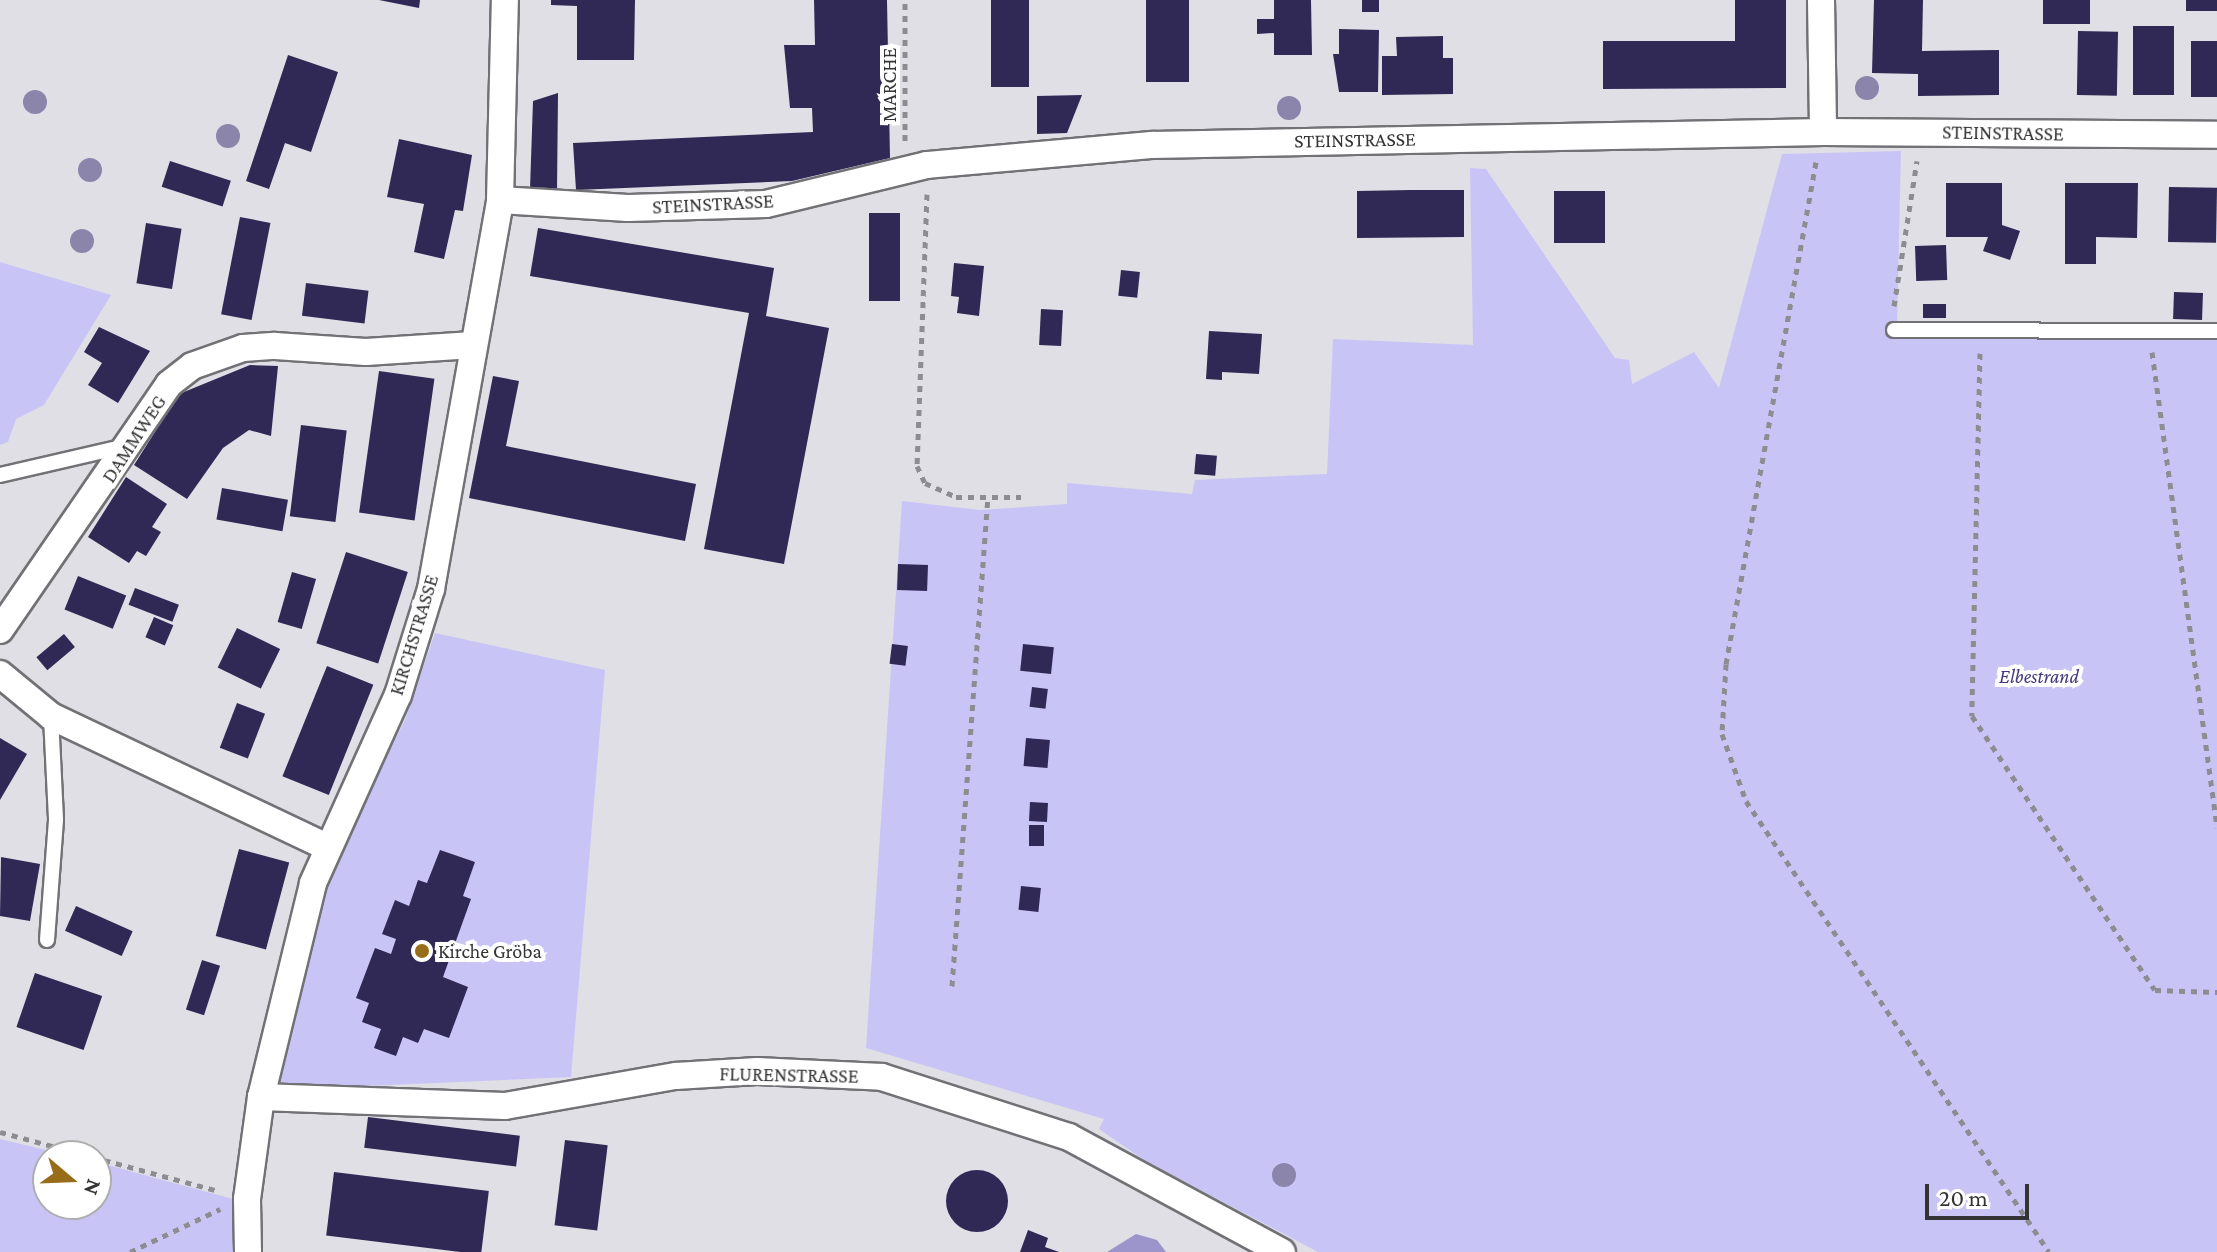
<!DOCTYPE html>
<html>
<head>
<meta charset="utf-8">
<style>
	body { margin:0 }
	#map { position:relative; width:2217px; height:1252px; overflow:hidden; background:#dfdfe5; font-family:"Crimson Pro",serif }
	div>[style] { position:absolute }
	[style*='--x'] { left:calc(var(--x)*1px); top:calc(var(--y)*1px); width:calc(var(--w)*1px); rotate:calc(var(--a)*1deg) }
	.green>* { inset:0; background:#c9c4f6 }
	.water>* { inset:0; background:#9b95cb }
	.building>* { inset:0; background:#302855; transform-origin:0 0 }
	.round { border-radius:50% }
	.path>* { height:5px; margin-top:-2.5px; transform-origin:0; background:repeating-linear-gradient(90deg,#8d8d91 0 6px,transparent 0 12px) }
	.roads { filter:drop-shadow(2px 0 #717176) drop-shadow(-2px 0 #717176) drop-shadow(0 2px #717176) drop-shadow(0 -2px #717176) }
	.lane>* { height:14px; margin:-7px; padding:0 7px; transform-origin:7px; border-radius:7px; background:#fff }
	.street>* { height:26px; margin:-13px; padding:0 13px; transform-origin:13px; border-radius:13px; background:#fff }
	.trees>* { width:24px; height:24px; margin:-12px; border-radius:50%; background:#8b84ab }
	.dots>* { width:22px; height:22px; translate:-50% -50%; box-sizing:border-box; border:4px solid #fff; border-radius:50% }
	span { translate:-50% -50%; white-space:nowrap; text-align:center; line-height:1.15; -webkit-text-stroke:8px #fff; paint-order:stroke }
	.street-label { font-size:20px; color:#343436 }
	.park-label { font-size:20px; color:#46397b; font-style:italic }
	.poi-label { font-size:20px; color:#343436 }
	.left { translate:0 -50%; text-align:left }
	.north { position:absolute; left:32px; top:1140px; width:80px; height:80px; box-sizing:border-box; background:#fff; border:2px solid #aeaeaf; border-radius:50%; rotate:109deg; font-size:22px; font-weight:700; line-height:32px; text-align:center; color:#343436 }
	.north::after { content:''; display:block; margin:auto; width:28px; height:36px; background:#986d1a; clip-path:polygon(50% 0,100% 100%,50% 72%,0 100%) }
	.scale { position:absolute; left:1925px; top:1184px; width:104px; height:36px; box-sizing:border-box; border:4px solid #343436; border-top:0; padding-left:10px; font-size:24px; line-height:28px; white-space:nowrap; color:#343436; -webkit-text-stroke:6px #fff; paint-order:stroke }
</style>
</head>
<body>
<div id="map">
	<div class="green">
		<i style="clip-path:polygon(1901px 151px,1897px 325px,2217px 324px,2217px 1252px,1318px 1252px,1144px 1160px,1099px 1129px,1104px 1119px,866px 1048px,902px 501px,980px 510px,1067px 504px,1067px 483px,1192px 494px,1195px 480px,1327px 474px,1333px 339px,1473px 345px,1470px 168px,1486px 169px,1615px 358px,1629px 360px,1632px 384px,1694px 352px,1719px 388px,1782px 154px)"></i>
		<i style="clip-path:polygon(0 262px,111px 295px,44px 405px,16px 419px,8px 442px,0 445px)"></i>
		<i style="clip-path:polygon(435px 633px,605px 670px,571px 1077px,273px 1090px,330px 869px,405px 720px)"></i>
		<i style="clip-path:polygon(0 1139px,71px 1156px,48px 1156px,48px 1204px,96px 1204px,96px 1162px,233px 1199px,234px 1252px,0 1252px)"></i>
	</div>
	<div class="water">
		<i style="clip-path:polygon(1136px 1234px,1157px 1240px,1166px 1252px,1107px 1252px)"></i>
	</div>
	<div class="building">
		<i style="clip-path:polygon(379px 0,420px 0,419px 8px)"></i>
		<i style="clip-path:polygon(551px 0,635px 0,634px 60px,577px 60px,577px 6px,551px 5px)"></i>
		<i style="clip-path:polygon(814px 0,887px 0,890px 158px,792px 181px,576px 190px,573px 143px,813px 132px,812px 108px,790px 108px,784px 45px,815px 45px)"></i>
		<i style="left:991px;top:0;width:38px;height:87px"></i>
		<i style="left:1146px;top:0;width:43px;height:82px"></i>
		<i style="clip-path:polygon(1274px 0,1311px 0,1312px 55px,1274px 55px,1274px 33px,1257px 34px,1257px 19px,1274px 19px)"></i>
		<i style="left:1362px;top:0;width:17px;height:12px"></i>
		<i style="clip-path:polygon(1735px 0,1786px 0,1786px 88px,1603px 89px,1603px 41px,1735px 41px)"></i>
		<i style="clip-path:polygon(1874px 0,1923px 0,1922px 51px,1999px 50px,1999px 95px,1918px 96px,1918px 74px,1872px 73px)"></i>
		<i style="left:2090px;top:0;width:24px;height:47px;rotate:90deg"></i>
		<i style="left:2186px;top:0;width:31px;height:11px"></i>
		<i style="left:2133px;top:26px;width:41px;height:69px"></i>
		<i style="clip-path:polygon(1339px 29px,1379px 30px,1378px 92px,1339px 92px,1333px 54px,1339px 54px)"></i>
		<i style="left:2078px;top:31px;width:40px;height:64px;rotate:1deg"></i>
		<i style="clip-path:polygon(1443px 36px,1443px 58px,1453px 58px,1453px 94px,1382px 95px,1382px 56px,1397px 56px,1396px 37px)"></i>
		<i style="left:2217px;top:41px;width:56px;height:26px;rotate:90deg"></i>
		<i style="clip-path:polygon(288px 55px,338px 72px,311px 152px,285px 143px,269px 189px,246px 181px)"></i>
		<i style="clip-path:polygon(558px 93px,557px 191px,530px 189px,533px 101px)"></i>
		<i style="clip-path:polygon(1082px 95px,1067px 133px,1037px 134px,1037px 96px)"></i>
		<i style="clip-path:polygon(399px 139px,472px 155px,463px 211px,455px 210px,444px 259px,414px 252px,424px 204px,387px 197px)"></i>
		<i style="left:170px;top:161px;width:64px;height:27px;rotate:18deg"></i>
		<i style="clip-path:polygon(1946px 183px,2002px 183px,2002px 225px,2020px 231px,2010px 260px,1983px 251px,1988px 237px,1946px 237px)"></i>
		<i style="clip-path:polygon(2065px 183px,2138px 183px,2137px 238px,2096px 237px,2096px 264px,2065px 264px)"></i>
		<i style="left:2169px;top:187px;width:48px;height:55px;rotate:1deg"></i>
		<i style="clip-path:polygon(1411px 190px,1464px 190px,1464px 237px,1357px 238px,1357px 191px)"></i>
		<i style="left:1605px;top:191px;width:52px;height:51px;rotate:90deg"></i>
		<i style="left:869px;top:213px;width:31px;height:88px"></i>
		<i style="left:240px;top:217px;width:31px;height:99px;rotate:11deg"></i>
		<i style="left:146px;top:223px;width:36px;height:61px;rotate:9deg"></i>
		<i style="clip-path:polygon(538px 228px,774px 268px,766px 316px,829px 328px,784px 564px,704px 549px,749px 313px,530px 276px)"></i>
		<i style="left:1946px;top:245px;width:35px;height:31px;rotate:88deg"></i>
		<i style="clip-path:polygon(954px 263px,984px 266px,979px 316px,957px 313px,959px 297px,951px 296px)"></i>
		<i style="left:1121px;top:270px;width:19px;height:26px;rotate:6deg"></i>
		<i style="left:306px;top:283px;width:63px;height:33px;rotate:7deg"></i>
		<i style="left:2174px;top:292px;width:29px;height:27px;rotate:2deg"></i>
		<i style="left:1923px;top:304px;width:23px;height:14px"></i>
		<i style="left:1041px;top:309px;width:22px;height:36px;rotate:3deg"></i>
		<i style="clip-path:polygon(99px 327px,150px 351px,118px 403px,88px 385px,102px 363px,84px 352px)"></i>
		<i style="clip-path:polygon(1209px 331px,1262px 334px,1259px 374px,1222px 372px,1222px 380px,1206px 379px)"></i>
		<i style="clip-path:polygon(250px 365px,278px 366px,271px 436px,249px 430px,223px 448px,187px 499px,134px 465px,179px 394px)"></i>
		<i style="left:379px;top:371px;width:56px;height:143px;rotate:8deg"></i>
		<i style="clip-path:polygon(493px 376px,519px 381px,506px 446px,696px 484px,685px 541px,469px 498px)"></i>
		<i style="left:301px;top:425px;width:46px;height:92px;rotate:7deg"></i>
		<i style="left:1196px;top:454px;width:21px;height:20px;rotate:5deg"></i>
		<i style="clip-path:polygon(126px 477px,167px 504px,152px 527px,161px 532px,146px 556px,137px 551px,129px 563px,88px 537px)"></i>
		<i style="left:222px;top:488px;width:67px;height:32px;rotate:10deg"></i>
		<i style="left:346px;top:552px;width:65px;height:96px;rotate:18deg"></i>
		<i style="left:898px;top:564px;width:30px;height:26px;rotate:2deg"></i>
		<i style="left:292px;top:572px;width:25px;height:52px;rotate:16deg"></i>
		<i style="left:78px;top:576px;width:52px;height:36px;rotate:22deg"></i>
		<i style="left:135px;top:588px;width:47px;height:18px;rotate:21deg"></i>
		<i style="left:154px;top:617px;width:21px;height:22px;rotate:23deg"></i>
		<i style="left:237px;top:628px;width:48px;height:44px;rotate:26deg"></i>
		<i style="left:64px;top:634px;width:17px;height:36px;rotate:50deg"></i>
		<i style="left:892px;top:644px;width:16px;height:20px;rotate:7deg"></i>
		<i style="left:1023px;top:644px;width:31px;height:27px;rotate:6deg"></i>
		<i style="left:327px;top:666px;width:50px;height:119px;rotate:22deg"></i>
		<i style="left:1032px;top:687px;width:16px;height:20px;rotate:7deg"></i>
		<i style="left:237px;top:703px;width:30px;height:48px;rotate:21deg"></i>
		<i style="clip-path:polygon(0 738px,27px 754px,0 800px)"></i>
		<i style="left:1026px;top:738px;width:24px;height:28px;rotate:5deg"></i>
		<i style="left:1030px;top:802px;width:18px;height:19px;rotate:3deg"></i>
		<i style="left:1029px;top:825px;width:15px;height:21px"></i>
		<i style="left:239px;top:849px;width:52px;height:90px;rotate:15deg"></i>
		<i style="clip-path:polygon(440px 850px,475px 862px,463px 896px,471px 899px,443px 977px,468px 987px,449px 1038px,424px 1029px,418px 1043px,403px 1037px,396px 1056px,374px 1048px,381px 1029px,362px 1022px,369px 1003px,356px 998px,375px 948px,391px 954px,396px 939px,382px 934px,395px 900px,409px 906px,418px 880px,427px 883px)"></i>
		<i style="clip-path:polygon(1px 857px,40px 864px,30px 921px,0 916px)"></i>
		<i style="left:1021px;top:886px;width:20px;height:24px;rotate:6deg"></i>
		<i style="left:76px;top:906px;width:62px;height:27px;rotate:24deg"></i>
		<i style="left:202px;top:960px;width:19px;height:52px;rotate:18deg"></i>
		<i style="left:35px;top:973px;width:71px;height:57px;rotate:19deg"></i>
		<i style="left:368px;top:1117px;width:153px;height:31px;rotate:7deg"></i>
		<i style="left:565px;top:1140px;width:43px;height:86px;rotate:7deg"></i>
		<i class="round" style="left:946px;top:1170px;width:62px;height:62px"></i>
		<i style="left:334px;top:1172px;width:156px;height:64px;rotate:7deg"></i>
		<i style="clip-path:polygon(1028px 1230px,1048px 1238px,1045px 1247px,1059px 1252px,1020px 1252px)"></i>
	</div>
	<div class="path">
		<i style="--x:905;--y:141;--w:141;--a:-90"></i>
		<i style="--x:1816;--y:162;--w:510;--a:100.16"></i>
		<i style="--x:1726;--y:664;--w:70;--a:93.3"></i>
		<i style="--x:1722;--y:734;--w:71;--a:70.3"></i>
		<i style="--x:1746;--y:801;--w:543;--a:56.11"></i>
		<i style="--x:927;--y:194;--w:272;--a:92.1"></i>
		<i style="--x:917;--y:466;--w:19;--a:65"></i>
		<i style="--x:925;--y:483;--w:34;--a:24"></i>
		<i style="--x:956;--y:497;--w:65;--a:0"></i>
		<i style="--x:1894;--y:306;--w:147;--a:-81"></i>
		<i style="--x:2152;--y:352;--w:480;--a:82.2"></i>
		<i style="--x:1980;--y:353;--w:363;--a:91.3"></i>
		<i style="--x:1972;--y:716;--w:329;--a:56.3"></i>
		<i style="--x:2155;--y:990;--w:62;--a:1.8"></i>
		<i style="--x:952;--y:986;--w:490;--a:-85.8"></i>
		<i style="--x:0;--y:1132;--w:227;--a:15.1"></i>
		<i style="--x:130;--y:1252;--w:100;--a:-25.5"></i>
	</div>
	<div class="roads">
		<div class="lane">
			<i style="--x:1894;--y:330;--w:323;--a:0.2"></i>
			<i style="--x:0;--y:475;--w:129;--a:-13"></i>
			<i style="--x:47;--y:940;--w:121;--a:-85.7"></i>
			<i style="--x:56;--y:819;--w:103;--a:-92.8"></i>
		</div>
		<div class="street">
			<i style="--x:1821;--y:0;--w:132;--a:89.1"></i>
			<i style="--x:500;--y:200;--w:128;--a:3.6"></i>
			<i style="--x:628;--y:208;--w:138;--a:-1.7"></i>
			<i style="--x:766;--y:204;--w:166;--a:-13.6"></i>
			<i style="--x:927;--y:165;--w:226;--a:-5.1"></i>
			<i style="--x:1152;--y:145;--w:671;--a:-1.11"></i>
			<i style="--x:1823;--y:132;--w:394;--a:0.4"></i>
			<i style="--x:0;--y:630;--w:298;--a:-55.5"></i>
			<i style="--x:169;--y:384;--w:29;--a:-38"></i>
			<i style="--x:192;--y:366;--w:54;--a:-19.4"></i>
			<i style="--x:243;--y:348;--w:32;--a:-4"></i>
			<i style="--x:275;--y:346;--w:91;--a:3.8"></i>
			<i style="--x:366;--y:352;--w:107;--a:-3.7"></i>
			<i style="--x:0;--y:674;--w:66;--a:39.5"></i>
			<i style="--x:51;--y:716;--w:306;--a:25.4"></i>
			<i style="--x:261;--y:1097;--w:244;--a:2.1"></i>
			<i style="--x:505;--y:1106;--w:174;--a:-10"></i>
			<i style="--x:676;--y:1076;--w:81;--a:-3.5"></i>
			<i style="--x:757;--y:1071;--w:125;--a:2.7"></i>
			<i style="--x:882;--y:1077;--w:196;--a:17.8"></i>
			<i style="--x:1069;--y:1137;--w:242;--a:28.4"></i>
			<i style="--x:248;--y:1252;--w:53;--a:-91.1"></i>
			<i style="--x:247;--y:1199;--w:103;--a:-82.2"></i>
			<i style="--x:261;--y:1097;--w:220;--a:-76.3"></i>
			<i style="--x:313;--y:883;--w:206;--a:-65.7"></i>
			<i style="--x:398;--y:695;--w:111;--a:-72.7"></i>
			<i style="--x:431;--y:589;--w:395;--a:-79.9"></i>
			<i style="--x:500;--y:200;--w:200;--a:-88.6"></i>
		</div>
	</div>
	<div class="trees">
		<i style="left:1867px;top:88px"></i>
		<i style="left:35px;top:102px"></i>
		<i style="left:1289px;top:108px"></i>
		<i style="left:228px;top:136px"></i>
		<i style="left:90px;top:170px"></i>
		<i style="left:82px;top:241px"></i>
		<i style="left:1284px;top:1175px"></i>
	</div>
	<div class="dots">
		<i style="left:422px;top:951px;background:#986d1a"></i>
	</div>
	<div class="street-label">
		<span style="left:889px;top:85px;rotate:-90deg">MARCHE</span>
		<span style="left:2003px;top:133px;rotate:1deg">STEINSTRASSE</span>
		<span style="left:1355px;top:140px;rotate:-1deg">STEINSTRASSE</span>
		<span style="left:713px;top:204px;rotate:-3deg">STEINSTRASSE</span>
		<span style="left:134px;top:439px;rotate:-57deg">DAMMWEG</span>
		<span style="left:414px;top:635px;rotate:-73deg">KIRCHSTRASSE</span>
		<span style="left:789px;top:1075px;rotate:1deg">FLURENSTRASSE</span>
	</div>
	<div class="park-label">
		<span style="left:2039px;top:676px">Elbestrand</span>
	</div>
	<div class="poi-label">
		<span class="left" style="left:438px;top:951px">Kirche Gröba</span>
	</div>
	<div class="north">N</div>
	<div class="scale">20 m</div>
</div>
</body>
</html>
